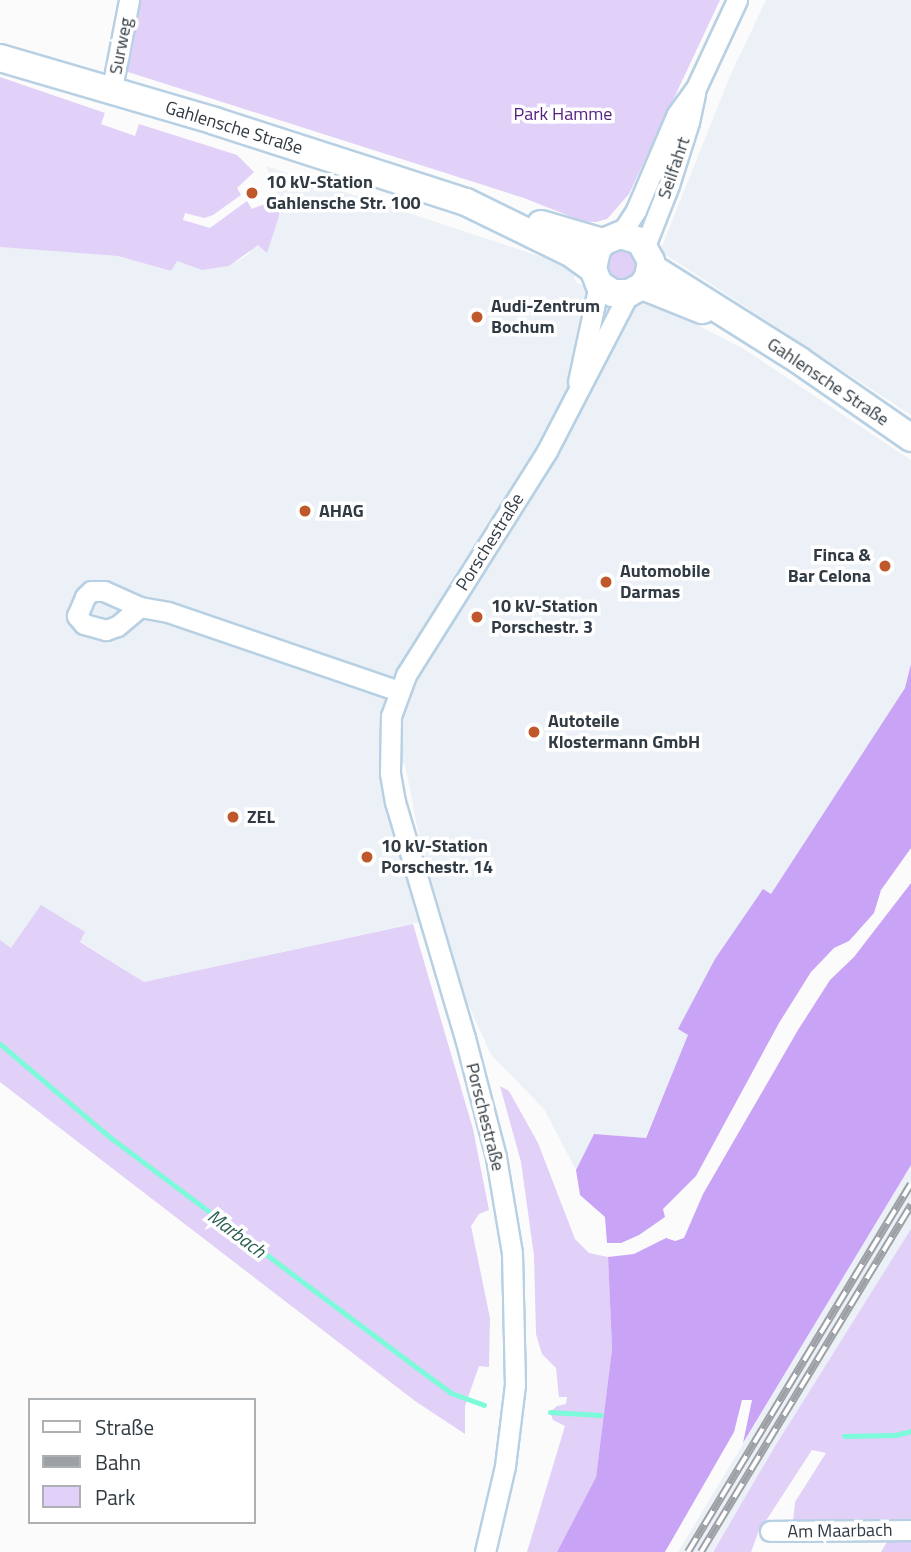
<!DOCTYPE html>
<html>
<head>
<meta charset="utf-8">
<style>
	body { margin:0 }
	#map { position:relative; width:911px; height:1552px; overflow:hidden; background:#fbfbfb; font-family:"Titillium Web",sans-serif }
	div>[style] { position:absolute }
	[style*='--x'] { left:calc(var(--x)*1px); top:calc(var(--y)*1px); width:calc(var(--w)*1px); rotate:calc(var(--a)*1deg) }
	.built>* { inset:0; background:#ebf1f6 }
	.green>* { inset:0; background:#e1d0f7 }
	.forest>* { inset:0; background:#c9a3f6 }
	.stream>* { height:5px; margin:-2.5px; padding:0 2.5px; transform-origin:2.5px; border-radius:2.5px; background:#7cfada }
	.roads { filter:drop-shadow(2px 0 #b7d0e3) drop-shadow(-2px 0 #b7d0e3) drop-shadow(0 2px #b7d0e3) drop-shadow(0 -2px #b7d0e3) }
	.street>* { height:19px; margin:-9.5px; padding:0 9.5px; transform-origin:9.5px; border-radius:9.5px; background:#fff }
	.secondary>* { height:26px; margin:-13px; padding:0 13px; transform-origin:13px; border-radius:13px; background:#fff }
	.rail>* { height:8px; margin-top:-4px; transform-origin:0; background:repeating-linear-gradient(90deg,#fff 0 16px,#9da1a5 0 32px); box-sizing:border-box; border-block:2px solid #9da1a5 }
	.dots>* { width:19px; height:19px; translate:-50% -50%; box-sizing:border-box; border:4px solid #fff; border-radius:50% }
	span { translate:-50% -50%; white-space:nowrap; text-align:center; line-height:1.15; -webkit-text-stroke:7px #fff; paint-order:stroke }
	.street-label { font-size:18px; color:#313b43 }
	.park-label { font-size:18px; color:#552180 }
	.poi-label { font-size:18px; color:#313b43; font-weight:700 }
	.left { translate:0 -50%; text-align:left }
	.right { translate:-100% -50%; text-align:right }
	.water-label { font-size:19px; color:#275c4f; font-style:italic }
	.legend { position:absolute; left:28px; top:1398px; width:228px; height:126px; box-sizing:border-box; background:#fff; border:2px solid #adb1b4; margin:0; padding:9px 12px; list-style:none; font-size:21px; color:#313b43 }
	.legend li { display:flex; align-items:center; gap:14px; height:35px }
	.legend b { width:35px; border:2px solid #adb1b4 }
</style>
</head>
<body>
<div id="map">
	<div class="built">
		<i style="clip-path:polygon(766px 0,911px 0,911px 415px,660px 251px,730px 76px)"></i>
		<i style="clip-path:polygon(266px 166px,551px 260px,572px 272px,576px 282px,611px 300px,656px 306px,676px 314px,744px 349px,911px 460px,911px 664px,905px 688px,771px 894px,763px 889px,678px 1029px,689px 1035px,645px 1138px,594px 1134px,576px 1170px,544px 1109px,491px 1055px,468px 1004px,421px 846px,405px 764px,381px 769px,383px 784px,420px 922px,144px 982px,80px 941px,85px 933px,11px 948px,0 940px,0 247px,118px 256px,170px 271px,177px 261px,202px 270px,229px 266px,249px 254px,279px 198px)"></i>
		<i style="clip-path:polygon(911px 1165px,911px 1229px,712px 1552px,678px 1552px)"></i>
	</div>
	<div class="green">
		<i style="clip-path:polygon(135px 0,720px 0,629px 194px,607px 219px,596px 222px,582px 221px,524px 198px,125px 71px)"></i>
		<i style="clip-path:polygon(0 77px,105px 113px,101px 124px,135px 136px,139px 124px,237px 155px,254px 172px,237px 188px,241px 195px,213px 215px,204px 218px,185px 213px,183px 220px,210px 228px,247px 201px,252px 209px,279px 198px,279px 216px,267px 253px,258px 245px,229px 266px,202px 270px,177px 261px,171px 271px,118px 256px,0 247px)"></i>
		<i style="clip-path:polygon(626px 246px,638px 257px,635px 276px,620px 282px,606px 273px,607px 254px)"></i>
		<i style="clip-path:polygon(41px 905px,85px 932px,80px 942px,144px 982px,413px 924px,473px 1129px,489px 1210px,479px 1214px,471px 1226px,490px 1318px,489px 1367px,479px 1366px,465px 1406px,465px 1434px,415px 1401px,0 1082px,0 940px,11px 948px)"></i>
		<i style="clip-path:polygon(500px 1086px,509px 1091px,538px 1143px,575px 1239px,589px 1253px,608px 1257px,612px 1349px,596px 1477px,557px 1552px,527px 1552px,565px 1426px,553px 1420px,550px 1412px,557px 1406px,566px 1404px,567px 1397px,559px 1397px,556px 1368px,542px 1354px,536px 1334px,534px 1256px,521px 1162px)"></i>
		<i style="clip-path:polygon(911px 1229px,911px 1521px,793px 1522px,795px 1502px,826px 1453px,812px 1450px,758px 1533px,751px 1552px,713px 1552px,774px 1448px)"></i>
		<i style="clip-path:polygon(911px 1536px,911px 1552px,881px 1552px,890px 1537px)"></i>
	</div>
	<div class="forest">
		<i style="clip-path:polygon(911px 664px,911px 848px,881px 890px,874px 913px,849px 941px,834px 948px,811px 972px,779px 1023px,696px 1176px,663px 1209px,665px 1217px,639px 1235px,621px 1243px,607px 1243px,605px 1217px,580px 1195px,576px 1170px,594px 1134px,646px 1138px,688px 1035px,678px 1029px,715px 959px,763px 889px,771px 894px,905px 688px)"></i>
		<i style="clip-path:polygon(911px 883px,911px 1165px,743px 1443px,752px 1400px,742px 1400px,734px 1432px,665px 1552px,557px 1552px,596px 1477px,612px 1349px,608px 1257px,634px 1254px,666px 1238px,675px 1241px,684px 1238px,703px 1194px,798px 1030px,830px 980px,854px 957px)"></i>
	</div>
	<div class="stream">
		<i style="--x:0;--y:1044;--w:145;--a:40.3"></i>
		<i style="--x:111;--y:1138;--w:373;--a:36.9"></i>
		<i style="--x:409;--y:1362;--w:52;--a:36.4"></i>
		<i style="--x:451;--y:1393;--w:35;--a:20"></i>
		<i style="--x:550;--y:1412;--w:51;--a:3.4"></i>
		<i style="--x:844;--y:1436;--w:51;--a:-1.1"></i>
		<i style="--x:895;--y:1435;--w:16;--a:-14"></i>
	</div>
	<div class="roads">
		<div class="street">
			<i style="--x:111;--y:93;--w:95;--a:-79"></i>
			<i style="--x:620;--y:235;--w:30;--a:-57"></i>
			<i style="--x:636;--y:210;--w:104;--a:-66.9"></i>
			<i style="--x:677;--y:114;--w:32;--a:-54"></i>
			<i style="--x:696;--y:88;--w:97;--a:-65"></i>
			<i style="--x:645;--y:246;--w:66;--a:-68.5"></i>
			<i style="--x:669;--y:185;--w:66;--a:-72.4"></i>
			<i style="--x:689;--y:122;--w:30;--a:-78"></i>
			<i style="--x:578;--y:382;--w:100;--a:-77.9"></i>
			<i style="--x:140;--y:607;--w:30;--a:140"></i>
			<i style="--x:117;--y:626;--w:12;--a:160"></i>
			<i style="--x:106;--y:630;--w:23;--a:-165"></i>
			<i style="--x:84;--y:624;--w:11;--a:-131"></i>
			<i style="--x:77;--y:616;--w:21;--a:-67"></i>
			<i style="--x:85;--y:597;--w:8;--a:-45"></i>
			<i style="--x:91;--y:591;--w:13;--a:0"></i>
			<i style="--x:104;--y:591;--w:39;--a:24"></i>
			<i style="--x:140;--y:607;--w:28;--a:10"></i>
			<i style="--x:168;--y:612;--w:244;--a:18.9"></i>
			<i style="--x:770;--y:1531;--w:141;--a:-0.4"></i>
			<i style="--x:485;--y:1552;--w:88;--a:-76.9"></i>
			<i style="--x:505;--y:1466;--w:82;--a:-83"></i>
			<i style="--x:515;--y:1385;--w:132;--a:-91.3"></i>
			<i style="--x:512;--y:1253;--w:97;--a:-99.5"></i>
			<i style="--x:496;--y:1157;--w:123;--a:-104.6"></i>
			<i style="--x:465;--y:1038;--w:246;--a:-106.5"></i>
			<i style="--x:395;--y:802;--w:29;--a:-100"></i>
			<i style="--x:390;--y:773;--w:57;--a:-89"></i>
			<i style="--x:391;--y:716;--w:44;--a:-69.9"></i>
			<i style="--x:406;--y:675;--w:265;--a:-57.8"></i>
			<i style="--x:547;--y:451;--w:178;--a:-62.6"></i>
		</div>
		<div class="secondary">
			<i style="--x:0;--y:58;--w:224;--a:16.3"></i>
			<i style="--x:215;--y:121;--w:264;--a:17.9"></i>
			<i style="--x:466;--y:202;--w:118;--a:26.1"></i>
			<i style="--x:572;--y:254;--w:26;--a:36"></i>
			<i style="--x:593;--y:269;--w:16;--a:68"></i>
			<i style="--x:599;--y:284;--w:17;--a:33"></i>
			<i style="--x:613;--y:293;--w:16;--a:0"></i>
			<i style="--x:629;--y:293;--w:15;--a:-28"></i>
			<i style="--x:642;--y:286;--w:11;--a:-56"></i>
			<i style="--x:648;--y:277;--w:16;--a:-79"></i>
			<i style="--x:651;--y:261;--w:23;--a:-119"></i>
			<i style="--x:640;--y:241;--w:21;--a:-163"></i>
			<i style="--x:620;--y:235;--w:18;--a:158"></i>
			<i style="--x:603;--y:242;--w:10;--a:127"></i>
			<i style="--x:597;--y:250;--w:19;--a:102"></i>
			<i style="--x:541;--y:224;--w:65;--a:16.2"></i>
			<i style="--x:651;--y:267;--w:176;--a:32.2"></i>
			<i style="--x:800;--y:361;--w:135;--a:34.7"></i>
			<i style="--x:642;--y:286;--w:65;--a:21.8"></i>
		</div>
	</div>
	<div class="rail">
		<i style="--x:688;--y:1552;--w:430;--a:-58.8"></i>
		<i style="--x:701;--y:1552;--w:406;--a:-58.8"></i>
	</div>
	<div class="dots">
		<i style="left:252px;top:193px;background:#bf592b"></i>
		<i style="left:477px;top:317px;background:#bf592b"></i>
		<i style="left:305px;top:511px;background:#bf592b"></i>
		<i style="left:885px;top:566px;background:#bf592b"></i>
		<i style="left:606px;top:582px;background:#bf592b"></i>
		<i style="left:477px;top:617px;background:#bf592b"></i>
		<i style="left:534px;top:732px;background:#bf592b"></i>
		<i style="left:233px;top:817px;background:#bf592b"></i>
		<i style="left:367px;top:857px;background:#bf592b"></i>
	</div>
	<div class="street-label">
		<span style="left:121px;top:46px;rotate:-79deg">Surweg</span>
		<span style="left:234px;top:128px;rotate:17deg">Gahlensche Straße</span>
		<span style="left:674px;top:168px;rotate:-71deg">Seilfahrt</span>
		<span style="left:828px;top:382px;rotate:34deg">Gahlensche Straße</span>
		<span style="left:490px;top:542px;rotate:-58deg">Porschestraße</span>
		<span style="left:485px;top:1117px;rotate:76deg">Porschestraße</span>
		<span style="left:840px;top:1531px;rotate:-1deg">Am Maarbach</span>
	</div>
	<div class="park-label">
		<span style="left:563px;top:114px">Park Hamme</span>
	</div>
	<div class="poi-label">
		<span class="left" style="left:266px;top:193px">10 kV-Station<br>Gahlensche Str. 100</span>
		<span class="left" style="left:491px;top:317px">Audi-Zentrum<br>Bochum</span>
		<span class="left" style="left:319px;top:511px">AHAG</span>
		<span class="right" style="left:871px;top:566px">Finca &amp;<br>Bar Celona</span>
		<span class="left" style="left:620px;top:582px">Automobile<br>Darmas</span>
		<span class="left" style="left:491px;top:617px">10 kV-Station<br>Porschestr. 3</span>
		<span class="left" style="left:548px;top:732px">Autoteile<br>Klostermann GmbH</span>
		<span class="left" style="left:247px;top:817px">ZEL</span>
		<span class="left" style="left:381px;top:857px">10 kV-Station<br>Porschestr. 14</span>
	</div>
	<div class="water-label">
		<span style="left:237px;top:1233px;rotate:37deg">Marbach</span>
	</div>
	<ul class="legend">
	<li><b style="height:9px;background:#fff"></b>Straße</li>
	<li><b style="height:9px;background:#9da1a5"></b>Bahn</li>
	<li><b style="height:19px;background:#e1d0f7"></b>Park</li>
	</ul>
</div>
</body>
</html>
